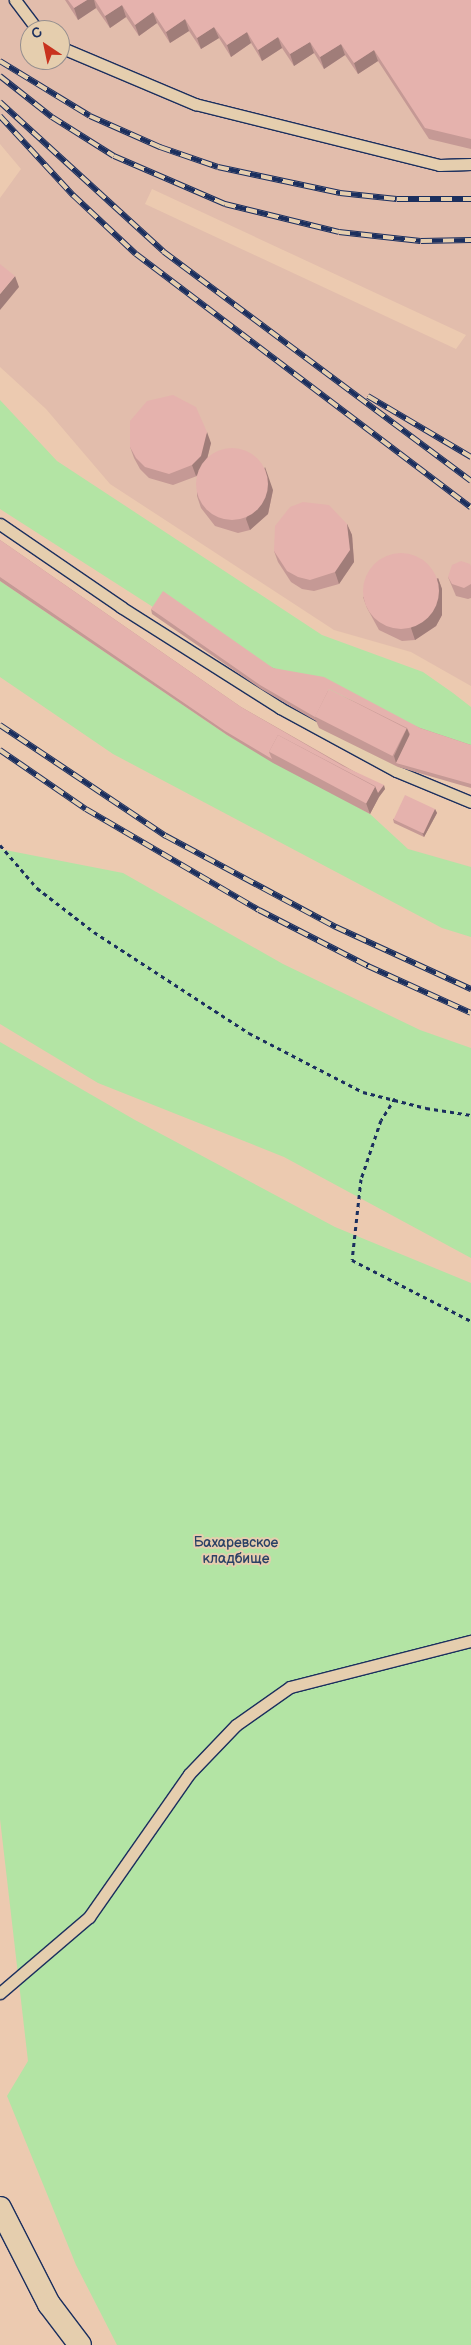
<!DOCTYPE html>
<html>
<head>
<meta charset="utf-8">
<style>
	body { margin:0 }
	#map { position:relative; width:471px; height:2345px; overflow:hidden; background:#eccab0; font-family:"Balsamiq Sans",sans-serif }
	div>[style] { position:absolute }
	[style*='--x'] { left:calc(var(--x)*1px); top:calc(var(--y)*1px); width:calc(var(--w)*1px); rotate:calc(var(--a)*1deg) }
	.built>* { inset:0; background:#e2bdac }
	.green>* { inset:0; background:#b3e4a4 }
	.path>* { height:3px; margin-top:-1.5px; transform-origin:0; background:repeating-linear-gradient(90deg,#1b2f5e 0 4px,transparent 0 8px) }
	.roads { filter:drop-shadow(1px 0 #1b2f5e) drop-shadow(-1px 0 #1b2f5e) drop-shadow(0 1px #1b2f5e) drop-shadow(0 -1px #1b2f5e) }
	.lane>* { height:11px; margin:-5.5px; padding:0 5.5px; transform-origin:5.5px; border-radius:5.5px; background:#e5ceae }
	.street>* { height:22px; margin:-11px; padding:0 11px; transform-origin:11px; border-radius:11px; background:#e5ceae }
	.rail>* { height:5.5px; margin-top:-2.75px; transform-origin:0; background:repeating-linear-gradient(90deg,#e5ceae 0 11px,#1b2f5e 0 22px); box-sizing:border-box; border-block:1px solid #1b2f5e }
	.wall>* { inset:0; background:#c59995 }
	.shaded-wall>* { inset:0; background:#a07d79 }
	.building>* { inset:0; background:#e5b2ad; transform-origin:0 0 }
	.round { border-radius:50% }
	span { translate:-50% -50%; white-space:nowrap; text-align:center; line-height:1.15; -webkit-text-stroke:4px #e5ceae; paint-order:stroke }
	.park-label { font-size:14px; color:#2a4165 }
	.north { position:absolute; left:20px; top:20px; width:50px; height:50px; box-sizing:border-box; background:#e5ceae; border:1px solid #948e8e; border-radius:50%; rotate:326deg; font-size:14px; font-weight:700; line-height:20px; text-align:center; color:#1b2f5e }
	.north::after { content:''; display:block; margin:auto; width:18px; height:22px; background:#c8321e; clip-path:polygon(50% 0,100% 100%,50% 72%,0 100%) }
</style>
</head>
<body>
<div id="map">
	<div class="built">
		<i style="clip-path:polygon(evenodd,0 0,471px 0,471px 686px,411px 652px,334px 630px,110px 484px,46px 409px,0 367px,0 198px,21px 169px,0 144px,0 0,30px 30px,60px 30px,60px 60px,30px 60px,30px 30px,0 0,152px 189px,466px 335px,456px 349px,145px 204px,152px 189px)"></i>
	</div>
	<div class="green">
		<i style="clip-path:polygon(0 400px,57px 461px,322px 635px,423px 672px,453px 693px,471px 707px,471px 773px,298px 700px,0 509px)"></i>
		<i style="clip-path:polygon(0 581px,227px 735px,370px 814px,408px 849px,471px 867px,471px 937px,442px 928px,113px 754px,0 677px)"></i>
		<i style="clip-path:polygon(0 849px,123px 873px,283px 964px,420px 1030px,471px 1048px,471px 1258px,284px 1157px,98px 1083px,0 1024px)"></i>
		<i style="clip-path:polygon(0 1042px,135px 1120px,335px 1227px,471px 1283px,471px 2345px,117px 2345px,76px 2265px,7px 2096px,28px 2061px,0 1819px)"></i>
	</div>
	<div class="path">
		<i style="--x:0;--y:845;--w:57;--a:49.3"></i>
		<i style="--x:37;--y:888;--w:72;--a:37.7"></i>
		<i style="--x:94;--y:932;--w:185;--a:33.1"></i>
		<i style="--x:249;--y:1033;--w:128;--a:27.4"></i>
		<i style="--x:363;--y:1092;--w:65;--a:14.3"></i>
		<i style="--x:426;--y:1108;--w:46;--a:8.8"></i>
		<i style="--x:395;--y:1098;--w:26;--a:122"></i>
		<i style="--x:381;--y:1120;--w:62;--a:108.7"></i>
		<i style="--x:361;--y:1179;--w:81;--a:96.3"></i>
		<i style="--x:352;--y:1260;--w:134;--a:27.1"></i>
	</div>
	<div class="roads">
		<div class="lane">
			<i style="--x:15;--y:0;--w:38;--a:53"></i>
			<i style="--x:60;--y:47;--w:147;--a:22.9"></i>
			<i style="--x:195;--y:104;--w:252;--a:14"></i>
			<i style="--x:439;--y:165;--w:32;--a:-2"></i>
			<i style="--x:0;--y:524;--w:147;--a:34.4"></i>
			<i style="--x:121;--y:607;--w:188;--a:32.4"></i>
			<i style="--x:280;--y:708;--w:132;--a:28.5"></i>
			<i style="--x:396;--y:771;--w:81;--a:22.5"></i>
			<i style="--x:0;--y:1993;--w:117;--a:-40.5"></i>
			<i style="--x:89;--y:1917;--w:174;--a:-55"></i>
			<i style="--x:189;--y:1774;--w:68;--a:-46.2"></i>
			<i style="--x:236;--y:1725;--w:66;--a:-35.1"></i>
			<i style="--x:290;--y:1687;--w:187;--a:-14.3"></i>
		</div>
		<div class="street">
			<i style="--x:0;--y:2208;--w:108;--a:63"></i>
			<i style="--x:49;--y:2304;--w:51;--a:52.9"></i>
		</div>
	</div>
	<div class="rail">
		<i style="--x:0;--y:61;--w:105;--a:31.4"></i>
		<i style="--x:90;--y:116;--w:77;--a:23.9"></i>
		<i style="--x:160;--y:147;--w:61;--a:19"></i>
		<i style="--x:218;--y:167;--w:125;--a:12"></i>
		<i style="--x:340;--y:193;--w:57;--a:6"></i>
		<i style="--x:397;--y:199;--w:74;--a:0"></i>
		<i style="--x:0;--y:76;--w:66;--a:38.3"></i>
		<i style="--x:52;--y:117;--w:73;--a:32.2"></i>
		<i style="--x:114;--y:156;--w:121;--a:23.4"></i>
		<i style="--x:225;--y:204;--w:117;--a:13.8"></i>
		<i style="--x:339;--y:232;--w:82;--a:6.3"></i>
		<i style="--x:421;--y:241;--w:50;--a:-1.1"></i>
		<i style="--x:0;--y:102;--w:222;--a:42.4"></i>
		<i style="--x:164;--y:252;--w:383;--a:36.7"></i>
		<i style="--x:0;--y:116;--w:108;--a:47.3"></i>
		<i style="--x:73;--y:195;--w:86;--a:43.1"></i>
		<i style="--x:136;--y:254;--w:420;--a:37.1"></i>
		<i style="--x:368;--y:396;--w:120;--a:30.6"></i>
		<i style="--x:0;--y:725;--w:200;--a:33.8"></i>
		<i style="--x:166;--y:836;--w:193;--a:28.2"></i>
		<i style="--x:336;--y:927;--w:149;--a:24.7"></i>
		<i style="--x:0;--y:750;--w:104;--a:34.5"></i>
		<i style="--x:86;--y:809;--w:200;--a:30.3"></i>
		<i style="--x:259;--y:910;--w:123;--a:27.2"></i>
		<i style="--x:368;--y:966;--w:113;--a:24.5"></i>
	</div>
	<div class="wall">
		<i style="clip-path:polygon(65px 0,471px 0,471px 149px,429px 139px,378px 61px,358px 74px,345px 55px,324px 69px,314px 53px,294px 66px,282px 48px,262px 61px,251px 43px,231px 57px,219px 38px,201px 49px,189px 31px,170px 43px,157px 23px,139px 36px,126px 17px,110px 28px,96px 8px,78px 20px)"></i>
		<i style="clip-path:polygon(211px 443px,207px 459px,273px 490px,268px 514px,250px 530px,238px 533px,215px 526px,201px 508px,197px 496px,197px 476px,173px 485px,149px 478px,140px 469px,134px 458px,130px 447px)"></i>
		<i style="clip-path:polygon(347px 524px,352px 535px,354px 562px,339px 584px,314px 591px,302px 589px,291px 582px,278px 562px,274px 551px)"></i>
		<i style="clip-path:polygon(0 540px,241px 707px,385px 789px,379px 797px,370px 814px,273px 763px,227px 735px,0 581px)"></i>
		<i style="clip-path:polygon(471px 566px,471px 598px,468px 599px,456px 596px,448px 577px)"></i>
		<i style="clip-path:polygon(438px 578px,442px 589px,442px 615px,436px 626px,415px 640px,402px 641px,379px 630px,367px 608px,363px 597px)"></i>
		<i style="clip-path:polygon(151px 609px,273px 668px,420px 728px,471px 745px,471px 788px,398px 767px,319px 728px,316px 721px,261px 689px,152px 614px)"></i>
		<i style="clip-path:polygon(435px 809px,437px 813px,424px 837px,394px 823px,393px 819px)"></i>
	</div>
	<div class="shaded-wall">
		<i style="clip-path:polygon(87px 0,94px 0,96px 8px,78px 20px,74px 8px)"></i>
		<i style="clip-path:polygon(122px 5px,126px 17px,110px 28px,105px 16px)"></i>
		<i style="clip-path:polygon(153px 12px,157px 23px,139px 36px,135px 25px)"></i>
		<i style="clip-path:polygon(185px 19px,189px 31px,170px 43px,166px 32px)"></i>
		<i style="clip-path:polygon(214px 27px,219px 38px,201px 49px,197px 38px)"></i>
		<i style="clip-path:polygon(247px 32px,251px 43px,231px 57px,227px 45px)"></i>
		<i style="clip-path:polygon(278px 37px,282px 48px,262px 61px,258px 50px)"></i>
		<i style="clip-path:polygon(310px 42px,314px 53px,294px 66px,290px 54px)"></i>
		<i style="clip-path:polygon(341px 44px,345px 55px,324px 69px,320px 57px)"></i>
		<i style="clip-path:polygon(374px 50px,378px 61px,358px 74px,354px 63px)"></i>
		<i style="clip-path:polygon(15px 276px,19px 287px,0 310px,0 294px)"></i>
		<i style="clip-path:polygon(207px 432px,211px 443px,205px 467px,196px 476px,192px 465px)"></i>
		<i style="clip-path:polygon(265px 467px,273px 490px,268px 514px,250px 530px,246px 519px)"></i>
		<i style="clip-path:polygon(347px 524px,352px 535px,354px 562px,339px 584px,335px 572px)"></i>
		<i style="clip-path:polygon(438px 578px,442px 589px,442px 615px,436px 626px,415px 640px,411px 628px)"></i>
		<i style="clip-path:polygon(407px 728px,411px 739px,396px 763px,394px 756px)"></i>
		<i style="clip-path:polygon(384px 785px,385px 789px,379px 797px,370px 814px,366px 803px,375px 786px)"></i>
		<i style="clip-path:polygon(435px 809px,437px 813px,424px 837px,422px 832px)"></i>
	</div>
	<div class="building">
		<i style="clip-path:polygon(68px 0,87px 0,74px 8px)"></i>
		<i style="clip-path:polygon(95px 0,471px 0,471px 139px,425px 128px,374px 50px,354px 63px,341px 44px,320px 57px,310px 42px,290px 54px,278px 37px,258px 50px,247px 32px,227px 45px,214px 27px,197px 38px,185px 19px,166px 32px,153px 12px,135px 25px,122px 5px,105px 16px)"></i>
		<i style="clip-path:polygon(0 264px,15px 276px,0 294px)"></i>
		<i style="clip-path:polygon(173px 395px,196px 407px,207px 432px,201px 456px,192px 465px,169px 474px,145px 467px,136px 458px,130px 447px,130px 421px,147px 401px)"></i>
		<i class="round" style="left:196px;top:448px;width:72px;height:72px"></i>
		<i style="clip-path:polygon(303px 502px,329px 505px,347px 524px,350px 550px,335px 572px,310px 580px,298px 577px,287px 571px,274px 551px,275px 526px,290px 507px)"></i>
		<i style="clip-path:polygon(0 540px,241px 707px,343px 766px,384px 785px,378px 793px,375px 786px,278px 735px,269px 752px,272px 759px,225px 731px,0 577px)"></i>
		<i class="round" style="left:363px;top:553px;width:76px;height:76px"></i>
		<i style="clip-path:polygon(461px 561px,470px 564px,471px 566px,471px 584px,464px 588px,452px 584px,448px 577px,452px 565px)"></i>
		<i style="clip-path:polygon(163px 591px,273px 668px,324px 677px,420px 728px,471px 745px,471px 784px,396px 763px,410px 734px,407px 728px,329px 689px,315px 717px,260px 685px,151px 609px)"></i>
		<i style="left:329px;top:689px;width:87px;height:31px;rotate:27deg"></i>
		<i style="left:278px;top:735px;width:110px;height:19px;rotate:28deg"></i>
		<i style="left:405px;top:795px;width:33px;height:27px;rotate:25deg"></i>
	</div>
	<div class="park-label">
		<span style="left:236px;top:1551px">Бахаревское<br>кладбище</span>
	</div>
	<div class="north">С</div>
</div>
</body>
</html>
